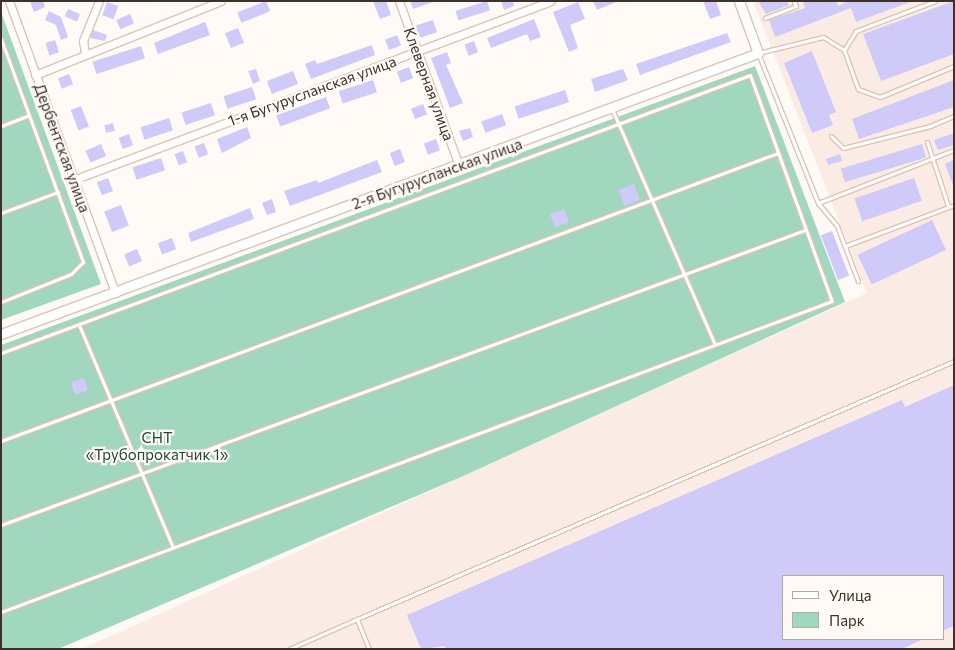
<!DOCTYPE html>
<html>
<head>
<meta charset="utf-8">
<style>
	body { margin:0 }
	#map { position:relative; width:955px; height:650px; overflow:hidden; background:#fffaf6; font-family:Commissioner,sans-serif }
	div>[style] { position:absolute }
	[style*='--x'] { left:calc(var(--x)*1px); top:calc(var(--y)*1px); width:calc(var(--w)*1px); rotate:calc(var(--a)*1deg) }
	.built>* { inset:0; background:#faece4 }
	.green>* { inset:0; background:#a1d7be }
	.building>* { inset:0; background:#cfcaf8; transform-origin:0 0 }
	.roads { filter:drop-shadow(1px 0 #ddc3b3) drop-shadow(-1px 0 #ddc3b3) drop-shadow(0 1px #ddc3b3) drop-shadow(0 -1px #ddc3b3) }
	.service>* { height:3px; margin:-1.5px; padding:0 1.5px; transform-origin:1.5px; border-radius:1.5px; background:#fff }
	.minor>* { height:7px; margin:-3.5px; padding:0 3.5px; transform-origin:3.5px; border-radius:3.5px; background:#fff }
	.tertiary>* { height:9px; margin:-4.5px; padding:0 4.5px; transform-origin:4.5px; border-radius:4.5px; background:#fff }
	span { translate:-50% -50%; white-space:nowrap; text-align:center; line-height:1.15; -webkit-text-stroke:4.5px #fffaf6; paint-order:stroke }
	.street-label { font-size:15px; color:#3c312b }
	.park-label { font-size:15px; color:#204838 }
	.frame { position:absolute; inset:0; border:2px solid #3c312b; pointer-events:none }
	.legend { position:absolute; left:782px; top:575px; width:162px; height:65px; box-sizing:border-box; background:#fffaf6; border:1px solid #b1aaa5; margin:0; padding:6px 9px; list-style:none; font-size:15px; color:#3c312b }
	.legend li { display:flex; align-items:center; gap:10px; height:25px }
	.legend b { width:25px; border:1px solid #b1aaa5 }
</style>
</head>
<body>
<div id="map">
	<div class="built">
		<i style="clip-path:polygon(evenodd,753px 1px,954px 1px,954px 649px,82px 649px,867px 293px,753px 1px,784px 576px,944px 576px,944px 639px,784px 639px,784px 576px)"></i>
	</div>
	<div class="green">
		<i style="clip-path:polygon(1px 12px,101px 284px,1px 320px)"></i>
		<i style="clip-path:polygon(755px 66px,845px 302px,461px 477px,58px 649px,1px 649px,1px 345px)"></i>
	</div>
	<div class="building">
		<i style="clip-path:polygon(30px 1px,43px 1px,45px 7px,34px 12px)"></i>
		<i style="left:266px;top:1px;width:11px;height:31px;rotate:68deg"></i>
		<i style="clip-path:polygon(373px 1px,386px 1px,391px 15px,380px 19px)"></i>
		<i style="clip-path:polygon(410px 1px,433px 1px,433px 2px,413px 9px)"></i>
		<i style="left:487px;top:1px;width:10px;height:33px;rotate:73deg"></i>
		<i style="clip-path:polygon(501px 1px,513px 1px,514px 6px,504px 10px)"></i>
		<i style="clip-path:polygon(593px 1px,616px 1px,616px 2px,597px 10px)"></i>
		<i style="clip-path:polygon(703px 1px,716px 1px,721px 15px,710px 19px)"></i>
		<i style="clip-path:polygon(758px 1px,787px 1px,789px 5px,766px 14px)"></i>
		<i style="clip-path:polygon(803px 1px,836px 1px,838px 6px,848px 1px,910px 2px,856px 22px,851px 8px,775px 37px,769px 20px,805px 8px)"></i>
		<i style="clip-path:polygon(954px 1px,954px 54px,881px 81px,863px 34px)"></i>
		<i style="left:107px;top:2px;width:12px;height:14px;rotate:20deg"></i>
		<i style="clip-path:polygon(578px 2px,585px 19px,570px 25px,578px 48px,569px 52px,553px 12px)"></i>
		<i style="left:68px;top:9px;width:13px;height:8px;rotate:23deg"></i>
		<i style="clip-path:polygon(49px 11px,61px 17px,68px 37px,61px 40px,56px 25px,45px 20px)"></i>
		<i style="left:130px;top:14px;width:10px;height:15px;rotate:66deg"></i>
		<i style="clip-path:polygon(534px 19px,541px 37px,530px 41px,527px 34px,491px 48px,487px 38px)"></i>
		<i style="left:433px;top:20px;width:13px;height:19px;rotate:72deg"></i>
		<i style="clip-path:polygon(205px 22px,210px 35px,158px 54px,154px 43px)"></i>
		<i style="left:238px;top:28px;width:16px;height:14px;rotate:68deg"></i>
		<i style="clip-path:polygon(93px 30px,107px 35px,105px 41px,90px 38px)"></i>
		<i style="clip-path:polygon(727px 33px,731px 42px,640px 75px,636px 64px)"></i>
		<i style="left:397px;top:35px;width:11px;height:13px;rotate:68deg"></i>
		<i style="left:55px;top:40px;width:13px;height:10px;rotate:72deg"></i>
		<i style="left:474px;top:41px;width:12px;height:10px;rotate:70deg"></i>
		<i style="clip-path:polygon(372px 45px,375px 55px,311px 79px,305px 64px,315px 60px,317px 64px)"></i>
		<i style="left:141px;top:46px;width:13px;height:51px;rotate:72deg"></i>
		<i style="clip-path:polygon(812px 51px,836px 112px,829px 115px,833px 125px,812px 133px,784px 63px)"></i>
		<i style="clip-path:polygon(447px 52px,451px 63px,446px 65px,463px 103px,450px 108px,431px 58px)"></i>
		<i style="left:409px;top:67px;width:12px;height:13px;rotate:70deg"></i>
		<i style="clip-path:polygon(256px 69px,260px 81px,253px 84px,248px 71px)"></i>
		<i style="clip-path:polygon(623px 69px,628px 80px,595px 92px,591px 79px)"></i>
		<i style="left:293px;top:71px;width:14px;height:28px;rotate:69deg"></i>
		<i style="left:69px;top:74px;width:11px;height:12px;rotate:68deg"></i>
		<i style="left:373px;top:80px;width:13px;height:36px;rotate:72deg"></i>
		<i style="clip-path:polygon(954px 80px,954px 107px,859px 139px,852px 119px)"></i>
		<i style="left:252px;top:87px;width:13px;height:30px;rotate:72deg"></i>
		<i style="left:565px;top:90px;width:13px;height:53px;rotate:72deg"></i>
		<i style="left:326px;top:97px;width:12px;height:53px;rotate:70deg"></i>
		<i style="left:211px;top:103px;width:13px;height:31px;rotate:72deg"></i>
		<i style="left:423px;top:104px;width:11px;height:13px;rotate:68deg"></i>
		<i style="left:81px;top:106px;width:22px;height:11px;rotate:69deg"></i>
		<i style="left:502px;top:114px;width:12px;height:22px;rotate:70deg"></i>
		<i style="left:169px;top:118px;width:13px;height:30px;rotate:72deg"></i>
		<i style="left:113px;top:123px;width:8px;height:9px;rotate:76deg"></i>
		<i style="clip-path:polygon(247px 127px,251px 138px,222px 153px,217px 139px)"></i>
		<i style="clip-path:polygon(470px 128px,473px 137px,463px 141px,459px 131px)"></i>
		<i style="clip-path:polygon(954px 133px,954px 145px,938px 150px,934px 140px)"></i>
		<i style="left:129px;top:134px;width:12px;height:11px;rotate:70deg"></i>
		<i style="left:436px;top:139px;width:12px;height:13px;rotate:70deg"></i>
		<i style="left:204px;top:143px;width:12px;height:10px;rotate:70deg"></i>
		<i style="left:101px;top:144px;width:13px;height:17px;rotate:67deg"></i>
		<i style="left:922px;top:144px;width:14px;height:85px;rotate:73deg"></i>
		<i style="left:400px;top:149px;width:14px;height:11px;rotate:69deg"></i>
		<i style="left:183px;top:151px;width:12px;height:9px;rotate:70deg"></i>
		<i style="clip-path:polygon(840px 154px,842px 161px,828px 165px,826px 159px)"></i>
		<i style="left:161px;top:158px;width:13px;height:30px;rotate:72deg"></i>
		<i style="clip-path:polygon(377px 160px,382px 172px,290px 206px,284px 191px,317px 180px,318px 183px)"></i>
		<i style="clip-path:polygon(954px 160px,954px 185px,953px 185px,945px 164px)"></i>
		<i style="left:108px;top:178px;width:14px;height:12px;rotate:69deg"></i>
		<i style="left:914px;top:178px;width:24px;height:63px;rotate:71deg"></i>
		<i style="left:634px;top:184px;width:17px;height:17px;rotate:69deg"></i>
		<i style="clip-path:polygon(272px 199px,276px 212px,267px 215px,262px 203px)"></i>
		<i style="left:121px;top:205px;width:22px;height:18px;rotate:69deg"></i>
		<i style="clip-path:polygon(250px 208px,254px 219px,191px 242px,188px 233px)"></i>
		<i style="left:564px;top:209px;width:14px;height:15px;rotate:69deg"></i>
		<i style="left:932px;top:220px;width:33px;height:82px;rotate:65deg"></i>
		<i style="left:832px;top:231px;width:48px;height:12px;rotate:69deg"></i>
		<i style="left:172px;top:238px;width:12px;height:15px;rotate:70deg"></i>
		<i style="left:137px;top:249px;width:13px;height:14px;rotate:67deg"></i>
		<i style="left:84px;top:378px;width:13px;height:14px;rotate:72deg"></i>
		<i style="clip-path:polygon(954px 385px,954px 626px,944px 630px,944px 576px,784px 576px,784px 639px,924px 639px,901px 649px,446px 649px,445px 646px,421px 649px,407px 615px,902px 400px,905px 407px)"></i>
	</div>
	<div class="roads">
		<div class="service">
			<i style="--x:935;--y:1;--w:85;--a:159.2"></i>
			<i style="--x:856;--y:31;--w:22;--a:122"></i>
			<i style="--x:844;--y:50;--w:41;--a:70.3"></i>
			<i style="--x:858;--y:89;--w:23;--a:20"></i>
			<i style="--x:880;--y:97;--w:80;--a:-22.7"></i>
			<i style="--x:765;--y:18;--w:33;--a:-21"></i>
			<i style="--x:796;--y:6;--w:5;--a:-112"></i>
			<i style="--x:1;--y:39;--w:238;--a:69.8"></i>
			<i style="--x:83;--y:262;--w:17;--a:135"></i>
			<i style="--x:71;--y:274;--w:75;--a:158.2"></i>
			<i style="--x:844;--y:50;--w:25;--a:-148"></i>
			<i style="--x:823;--y:37;--w:67;--a:166.2"></i>
			<i style="--x:758;--y:53;--w:162;--a:68.2"></i>
			<i style="--x:818;--y:203;--w:30;--a:50"></i>
			<i style="--x:837;--y:226;--w:59;--a:69.1"></i>
			<i style="--x:612;--y:109;--w:257;--a:66.4"></i>
			<i style="--x:1;--y:126;--w:30;--a:-21"></i>
			<i style="--x:831;--y:136;--w:17;--a:45"></i>
			<i style="--x:843;--y:148;--w:90;--a:-14.2"></i>
			<i style="--x:930;--y:126;--w:26;--a:-23"></i>
			<i style="--x:927;--y:142;--w:67;--a:71.8"></i>
			<i style="--x:818;--y:203;--w:146;--a:-21.3"></i>
			<i style="--x:1;--y:213;--w:61;--a:-20.2"></i>
			<i style="--x:845;--y:246;--w:116;--a:-20.6"></i>
			<i style="--x:79;--y:325;--w:241;--a:67.1"></i>
			<i style="--x:1;--y:353;--w:799;--a:-20.36"></i>
			<i style="--x:750;--y:75;--w:240;--a:70.1"></i>
			<i style="--x:832;--y:301;--w:887;--a:159.48"></i>
			<i style="--x:1;--y:441;--w:829;--a:-20.34"></i>
			<i style="--x:1;--y:525;--w:856;--a:-20.15"></i>
			<i style="--x:289;--y:649;--w:74;--a:-23.8"></i>
			<i style="--x:369;--y:649;--w:32;--a:-112"></i>
			<i style="--x:357;--y:619;--w:650;--a:-23.37"></i>
		</div>
		<div class="minor">
			<i style="--x:9;--y:1;--w:311;--a:70"></i>
			<i style="--x:399;--y:1;--w:176;--a:70"></i>
			<i style="--x:85;--y:53;--w:12;--a:-99"></i>
			<i style="--x:83;--y:41;--w:43;--a:-68.2"></i>
			<i style="--x:35;--y:75;--w:200;--a:-21.7"></i>
			<i style="--x:73;--y:180;--w:510;--a:-20.53"></i>
		</div>
		<div class="tertiary">
			<i style="--x:1;--y:334;--w:807;--a:-20.37"></i>
			<i style="--x:758;--y:53;--w:55;--a:-110.1"></i>
		</div>
	</div>
	<div class="street-label">
		<span style="left:429px;top:84px;rotate:70deg">Клеверная улица</span>
		<span style="left:312px;top:91px;rotate:-20deg">1-я Бугурусланская улица</span>
		<span style="left:62px;top:148px;rotate:70deg">Дербентская улица</span>
		<span style="left:437px;top:174px;rotate:-20deg">2-я Бугурусланская улица</span>
	</div>
	<div class="park-label">
		<span style="left:157px;top:446px">СНТ<br>«Трубопрокатчик 1»</span>
	</div>
	<div class="frame"></div>
	<ul class="legend">
	<li><b style="height:6px;background:#fff"></b>Улица</li>
	<li><b style="height:14px;background:#a1d7be"></b>Парк</li>
	</ul>
</div>
</body>
</html>
